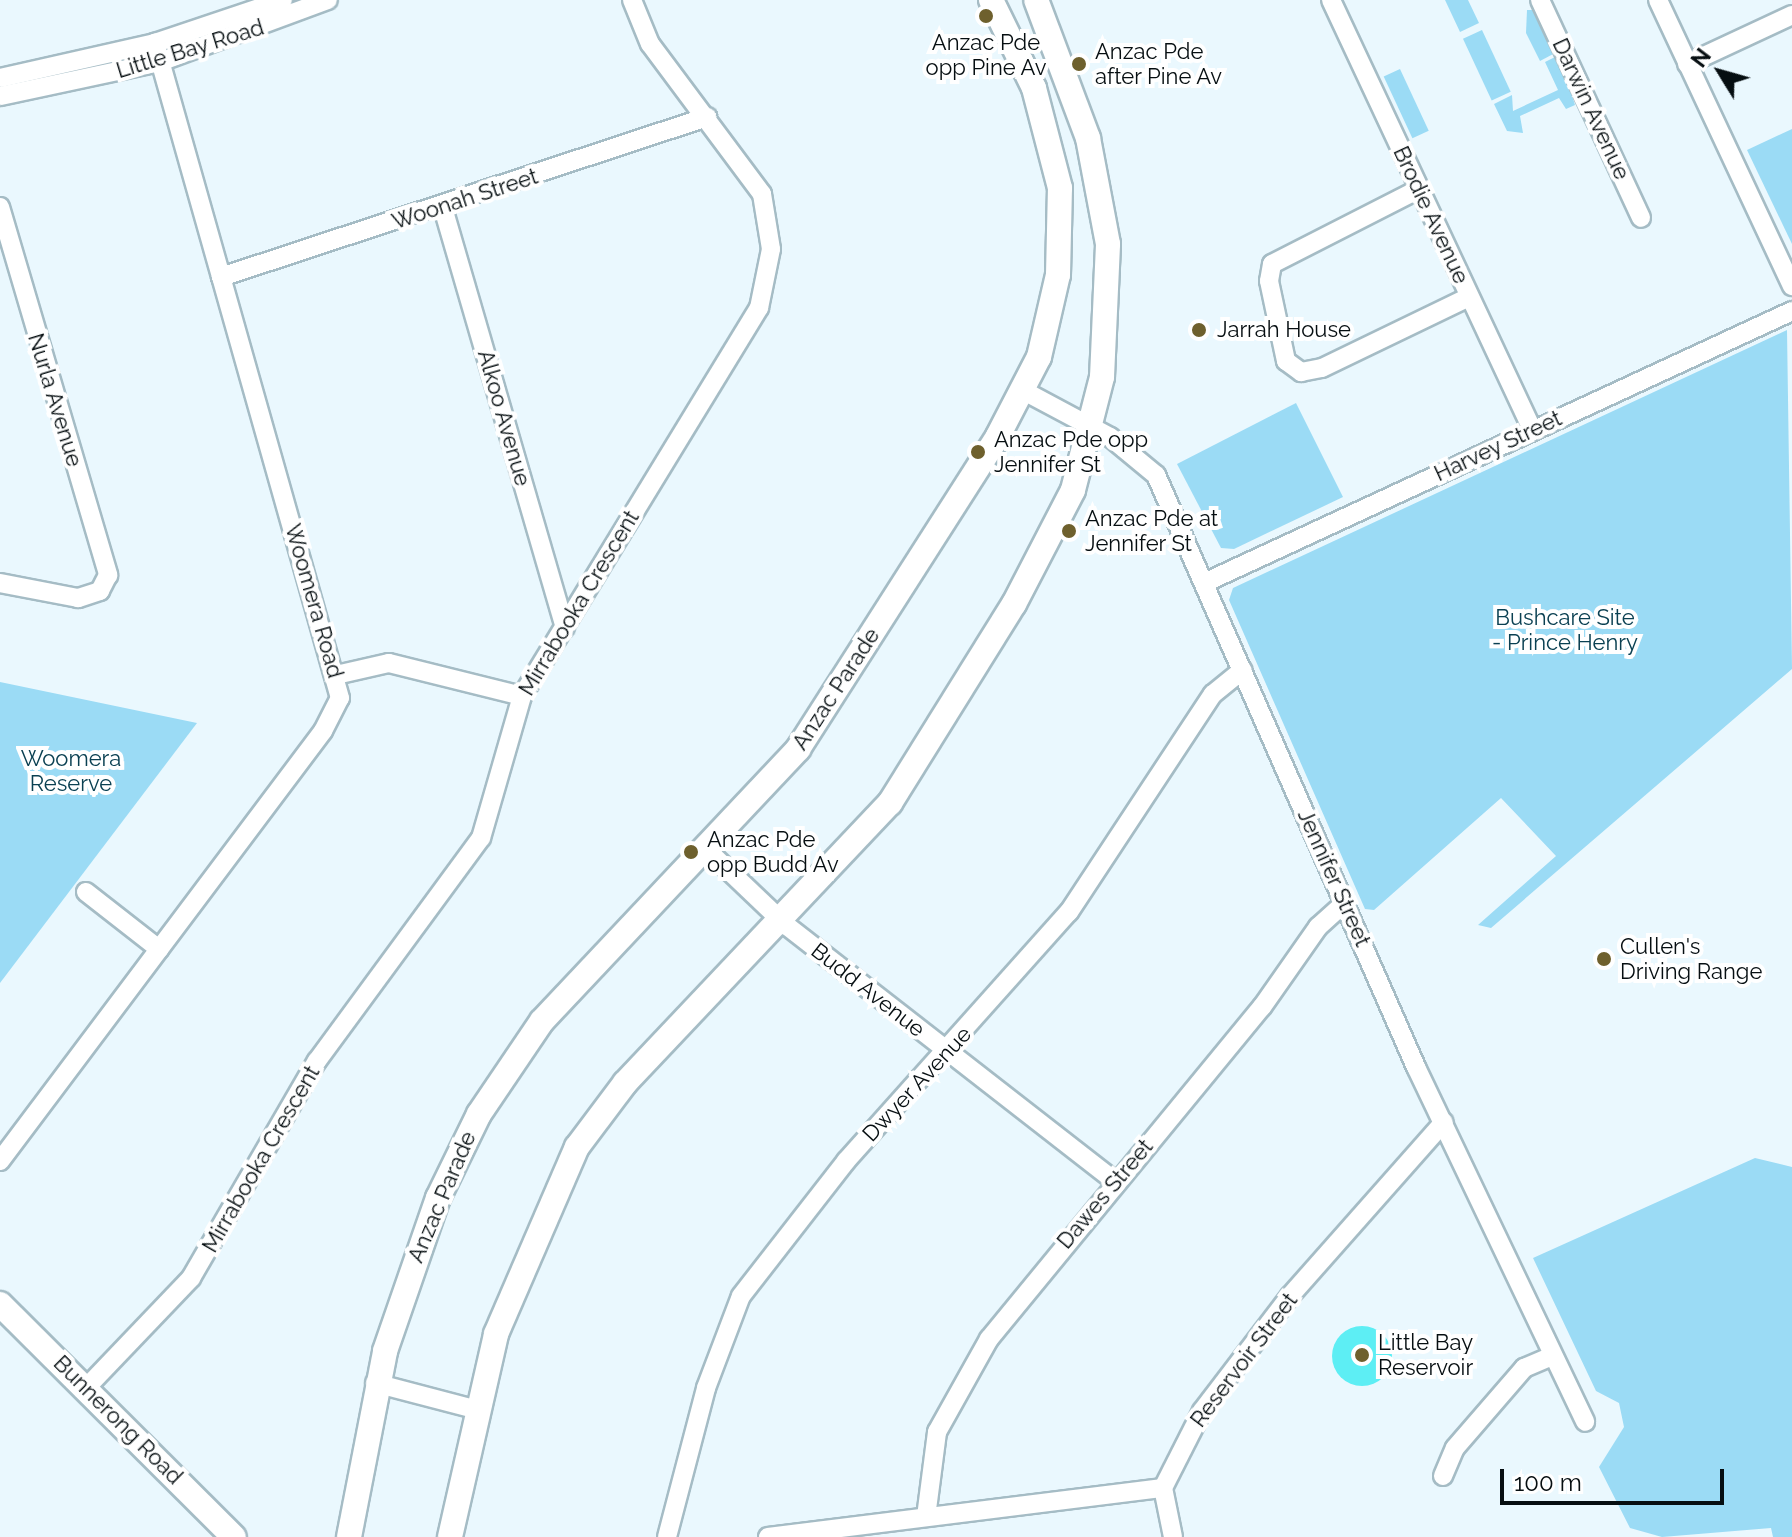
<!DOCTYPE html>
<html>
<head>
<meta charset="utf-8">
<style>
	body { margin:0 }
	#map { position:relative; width:1792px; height:1537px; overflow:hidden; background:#eaf8fe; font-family:Raleway,sans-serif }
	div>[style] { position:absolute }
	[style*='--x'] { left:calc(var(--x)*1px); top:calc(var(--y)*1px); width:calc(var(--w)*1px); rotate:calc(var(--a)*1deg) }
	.green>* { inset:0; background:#9bdbf5; transform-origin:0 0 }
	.building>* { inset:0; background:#5deef4 }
	.round { border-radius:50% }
	.roads { filter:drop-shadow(2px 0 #a5bcc5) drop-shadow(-2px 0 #a5bcc5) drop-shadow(0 2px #a5bcc5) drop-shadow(0 -2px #a5bcc5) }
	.minor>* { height:18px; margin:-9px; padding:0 9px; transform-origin:9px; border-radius:9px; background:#fff }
	.major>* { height:24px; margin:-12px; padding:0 12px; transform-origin:12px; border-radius:12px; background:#fff }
	.dots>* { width:22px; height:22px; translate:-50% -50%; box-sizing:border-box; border:4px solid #fff; border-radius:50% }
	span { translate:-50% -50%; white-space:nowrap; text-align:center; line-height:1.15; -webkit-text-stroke:8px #fff; paint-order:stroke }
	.poi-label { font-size:22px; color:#060e11 }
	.left { translate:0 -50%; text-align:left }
	.street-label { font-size:22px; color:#060e11 }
	.park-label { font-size:22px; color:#0a4052 }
	.north { position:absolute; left:1680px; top:32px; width:80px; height:80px; -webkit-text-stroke:6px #fff; paint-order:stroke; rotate:307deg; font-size:22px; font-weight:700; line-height:32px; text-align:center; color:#060e11 }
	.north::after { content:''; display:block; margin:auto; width:28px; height:36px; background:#060e11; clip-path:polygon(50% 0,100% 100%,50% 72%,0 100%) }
	.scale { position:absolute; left:1500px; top:1469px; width:224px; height:36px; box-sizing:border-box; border:4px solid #060e11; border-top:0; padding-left:10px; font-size:24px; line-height:28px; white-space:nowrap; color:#060e11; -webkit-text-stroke:6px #fff; paint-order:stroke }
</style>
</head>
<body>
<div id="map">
	<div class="green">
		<i style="clip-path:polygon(1445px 0,1468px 0,1479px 23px,1460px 32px)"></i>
		<i style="clip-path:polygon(1527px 10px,1537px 10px,1557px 52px,1540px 61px,1526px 33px)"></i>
		<i style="left:1482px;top:30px;width:68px;height:21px;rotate:65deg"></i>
		<i style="clip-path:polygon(1559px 55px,1575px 105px,1566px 109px,1559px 98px,1520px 116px,1523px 133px,1507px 131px,1494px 104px,1512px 95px,1513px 111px,1558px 90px,1545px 62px)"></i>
		<i style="left:1400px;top:69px;width:68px;height:18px;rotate:65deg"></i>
		<i style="clip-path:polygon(1792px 129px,1792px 244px,1747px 150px)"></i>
		<i style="clip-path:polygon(1787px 330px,1792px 669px,1491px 928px,1478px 925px,1556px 856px,1501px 798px,1374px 910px,1365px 909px,1229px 600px,1233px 588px)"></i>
		<i style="clip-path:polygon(1296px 403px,1343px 497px,1234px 549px,1221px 548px,1177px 464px)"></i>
		<i style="clip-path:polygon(0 682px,197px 723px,0 983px)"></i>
		<i style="clip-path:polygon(1755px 1158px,1792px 1167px,1792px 1537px,1773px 1537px,1771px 1528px,1662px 1537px,1630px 1528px,1599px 1467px,1624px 1427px,1619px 1403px,1596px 1391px,1533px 1258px)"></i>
	</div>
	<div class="building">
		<i class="round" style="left:1332px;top:1326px;width:60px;height:60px"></i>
	</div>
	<div class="roads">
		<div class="minor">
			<i style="--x:1331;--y:0;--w:475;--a:64.9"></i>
			<i style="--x:1540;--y:0;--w:240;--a:65.1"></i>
			<i style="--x:1658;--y:0;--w:316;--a:64.9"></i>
			<i style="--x:1687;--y:64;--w:116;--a:-25"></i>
			<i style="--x:0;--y:78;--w:159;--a:-12.7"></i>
			<i style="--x:155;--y:43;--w:135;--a:-18.6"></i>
			<i style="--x:0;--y:96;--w:164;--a:-12"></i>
			<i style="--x:160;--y:62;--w:179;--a:-20.3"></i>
			<i style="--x:1419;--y:189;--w:165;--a:153"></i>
			<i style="--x:1272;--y:264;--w:17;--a:100"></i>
			<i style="--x:1269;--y:281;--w:82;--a:78"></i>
			<i style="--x:1286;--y:361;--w:19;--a:36"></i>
			<i style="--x:1301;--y:372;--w:21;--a:-11"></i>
			<i style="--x:1322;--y:368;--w:163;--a:-25.8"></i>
			<i style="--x:0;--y:207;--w:384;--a:73.6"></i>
			<i style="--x:108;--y:575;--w:18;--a:117"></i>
			<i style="--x:100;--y:591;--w:23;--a:162"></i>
			<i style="--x:78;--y:598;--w:79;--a:-169.1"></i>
			<i style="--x:443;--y:208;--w:437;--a:73.8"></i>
			<i style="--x:221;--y:277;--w:512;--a:-18.22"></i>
			<i style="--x:1024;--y:391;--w:98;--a:28.1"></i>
			<i style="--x:1110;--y:437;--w:60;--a:39.6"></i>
			<i style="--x:1156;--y:475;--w:647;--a:66.29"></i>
			<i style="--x:1416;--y:1067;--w:393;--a:64.5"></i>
			<i style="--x:1204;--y:583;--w:648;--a:-24.82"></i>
			<i style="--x:336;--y:675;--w:54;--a:-12.8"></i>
			<i style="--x:389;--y:663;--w:137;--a:13.9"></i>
			<i style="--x:705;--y:848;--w:113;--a:43.6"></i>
			<i style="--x:787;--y:926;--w:415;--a:37.9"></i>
			<i style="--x:86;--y:892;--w:93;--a:38"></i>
			<i style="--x:0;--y:1161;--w:538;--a:-53.09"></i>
			<i style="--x:323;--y:731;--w:37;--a:-63"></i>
			<i style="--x:340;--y:698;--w:681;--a:-105.77"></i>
			<i style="--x:375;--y:1383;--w:102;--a:14.7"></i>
			<i style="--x:87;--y:1387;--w:151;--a:-46.3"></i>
			<i style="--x:191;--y:1278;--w:251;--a:-59.9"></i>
			<i style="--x:317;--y:1061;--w:277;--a:-53.7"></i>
			<i style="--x:481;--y:838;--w:148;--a:-73.9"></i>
			<i style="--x:522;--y:696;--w:455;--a:-58.6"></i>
			<i style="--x:759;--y:308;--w:60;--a:-78.5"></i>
			<i style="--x:771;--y:249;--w:56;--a:-99.3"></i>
			<i style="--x:762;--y:194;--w:187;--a:-126.7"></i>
			<i style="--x:650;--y:44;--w:48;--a:-112.2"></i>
			<i style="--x:1443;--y:1476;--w:30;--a:-67"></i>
			<i style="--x:1455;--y:1448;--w:106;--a:-49.2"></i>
			<i style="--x:1524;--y:1368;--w:30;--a:-23"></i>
			<i style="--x:926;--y:1517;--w:86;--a:-82.6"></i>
			<i style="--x:937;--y:1432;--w:107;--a:-60.8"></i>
			<i style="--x:989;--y:1339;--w:430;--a:-50.6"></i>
			<i style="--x:1262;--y:1007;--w:98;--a:-55"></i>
			<i style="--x:1318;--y:927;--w:36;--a:-42"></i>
			<i style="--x:667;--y:1537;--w:154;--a:-75.3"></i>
			<i style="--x:706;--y:1388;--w:98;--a:-69.2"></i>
			<i style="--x:741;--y:1296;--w:171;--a:-52.1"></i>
			<i style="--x:846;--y:1161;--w:334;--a:-48.2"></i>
			<i style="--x:1069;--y:912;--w:261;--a:-56.6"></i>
			<i style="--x:1213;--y:694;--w:38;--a:-39"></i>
			<i style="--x:768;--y:1537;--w:398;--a:-7.1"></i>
			<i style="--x:1173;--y:1537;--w:50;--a:-101.5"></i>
			<i style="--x:1163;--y:1488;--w:86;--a:-63.1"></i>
			<i style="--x:1202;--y:1411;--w:145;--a:-52.6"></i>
			<i style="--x:1290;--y:1296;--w:232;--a:-48.5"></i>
		</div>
		<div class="major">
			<i style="--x:0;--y:1304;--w:330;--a:44.9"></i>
			<i style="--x:349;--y:1537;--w:189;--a:-79"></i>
			<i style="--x:385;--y:1351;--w:162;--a:-70.9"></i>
			<i style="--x:438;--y:1198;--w:93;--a:-64"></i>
			<i style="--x:479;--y:1114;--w:112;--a:-55.9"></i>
			<i style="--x:542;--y:1021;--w:374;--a:-46.7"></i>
			<i style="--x:798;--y:749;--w:371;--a:-57.4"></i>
			<i style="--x:998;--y:436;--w:89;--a:-62.6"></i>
			<i style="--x:1039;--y:357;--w:84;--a:-77"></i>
			<i style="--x:1058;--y:275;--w:87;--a:-88.7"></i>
			<i style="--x:1060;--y:188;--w:103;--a:-104.6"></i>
			<i style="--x:1034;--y:88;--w:98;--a:-116"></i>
			<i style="--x:450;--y:1537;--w:208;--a:-77.2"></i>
			<i style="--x:496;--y:1334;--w:204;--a:-66.6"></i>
			<i style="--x:577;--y:1147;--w:80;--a:-53.1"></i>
			<i style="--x:625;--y:1083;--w:386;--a:-46.6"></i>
			<i style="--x:890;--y:803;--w:234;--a:-58.1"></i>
			<i style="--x:1014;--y:604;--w:128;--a:-62.6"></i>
			<i style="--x:1073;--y:490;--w:117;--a:-75.6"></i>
			<i style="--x:1102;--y:377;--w:133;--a:-87.4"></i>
			<i style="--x:1108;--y:244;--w:108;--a:-100.7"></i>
			<i style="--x:1088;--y:138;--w:147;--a:-110.6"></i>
		</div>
	</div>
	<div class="dots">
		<i style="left:986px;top:16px;background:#6e602d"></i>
		<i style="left:1079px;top:64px;background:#6e602d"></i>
		<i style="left:1199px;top:330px;background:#6e602d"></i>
		<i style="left:978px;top:452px;background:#6e602d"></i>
		<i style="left:1069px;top:531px;background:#6e602d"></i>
		<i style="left:691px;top:852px;background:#6e602d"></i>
		<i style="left:1604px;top:959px;background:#6e602d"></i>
		<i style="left:1362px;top:1355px;background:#6e602d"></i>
	</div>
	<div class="poi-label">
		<span style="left:986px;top:55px">Anzac Pde<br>opp Pine Av</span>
		<span class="left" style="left:1095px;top:64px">Anzac Pde<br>after Pine Av</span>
		<span class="left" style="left:1217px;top:330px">Jarrah House</span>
		<span class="left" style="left:994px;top:452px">Anzac Pde opp<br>Jennifer St</span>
		<span class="left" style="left:1085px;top:531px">Anzac Pde at<br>Jennifer St</span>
		<span class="left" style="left:707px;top:852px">Anzac Pde<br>opp Budd Av</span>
		<span class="left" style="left:1620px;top:959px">Cullen's<br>Driving Range</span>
		<span class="left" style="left:1378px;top:1355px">Little Bay<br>Reservoir</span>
	</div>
	<div class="street-label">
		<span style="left:190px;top:49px;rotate:-17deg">Little Bay Road</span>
		<span style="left:1591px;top:109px;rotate:65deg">Darwin Avenue</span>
		<span style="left:465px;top:199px;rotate:-18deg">Woonah Street</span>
		<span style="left:1431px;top:215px;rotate:65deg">Brodie Avenue</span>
		<span style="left:55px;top:400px;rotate:73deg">Nurla Avenue</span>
		<span style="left:504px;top:418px;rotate:74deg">Alkoo Avenue</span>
		<span style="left:1498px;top:446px;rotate:-25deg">Harvey Street</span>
		<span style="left:314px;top:601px;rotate:74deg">Woomera Road</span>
		<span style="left:579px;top:603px;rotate:-59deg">Mirrabooka Crescent</span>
		<span style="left:836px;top:689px;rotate:-57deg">Anzac Parade</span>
		<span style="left:1334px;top:878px;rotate:66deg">Jennifer Street</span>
		<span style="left:868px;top:990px;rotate:38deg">Budd Avenue</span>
		<span style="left:917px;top:1084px;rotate:-47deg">Dwyer Avenue</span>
		<span style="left:261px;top:1159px;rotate:-60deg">Mirrabooka Crescent</span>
		<span style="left:1105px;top:1194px;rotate:-50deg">Dawes Street</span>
		<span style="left:442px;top:1197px;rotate:-67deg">Anzac Parade</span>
		<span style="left:1244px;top:1360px;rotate:-53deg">Reservoir Street</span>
		<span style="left:118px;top:1420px;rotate:45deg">Bunnerong Road</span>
	</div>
	<div class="park-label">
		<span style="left:1565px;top:630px">Bushcare Site<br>- Prince Henry</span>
		<span style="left:71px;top:771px">Woomera<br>Reserve</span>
	</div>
	<div class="north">N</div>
	<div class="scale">100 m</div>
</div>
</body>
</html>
